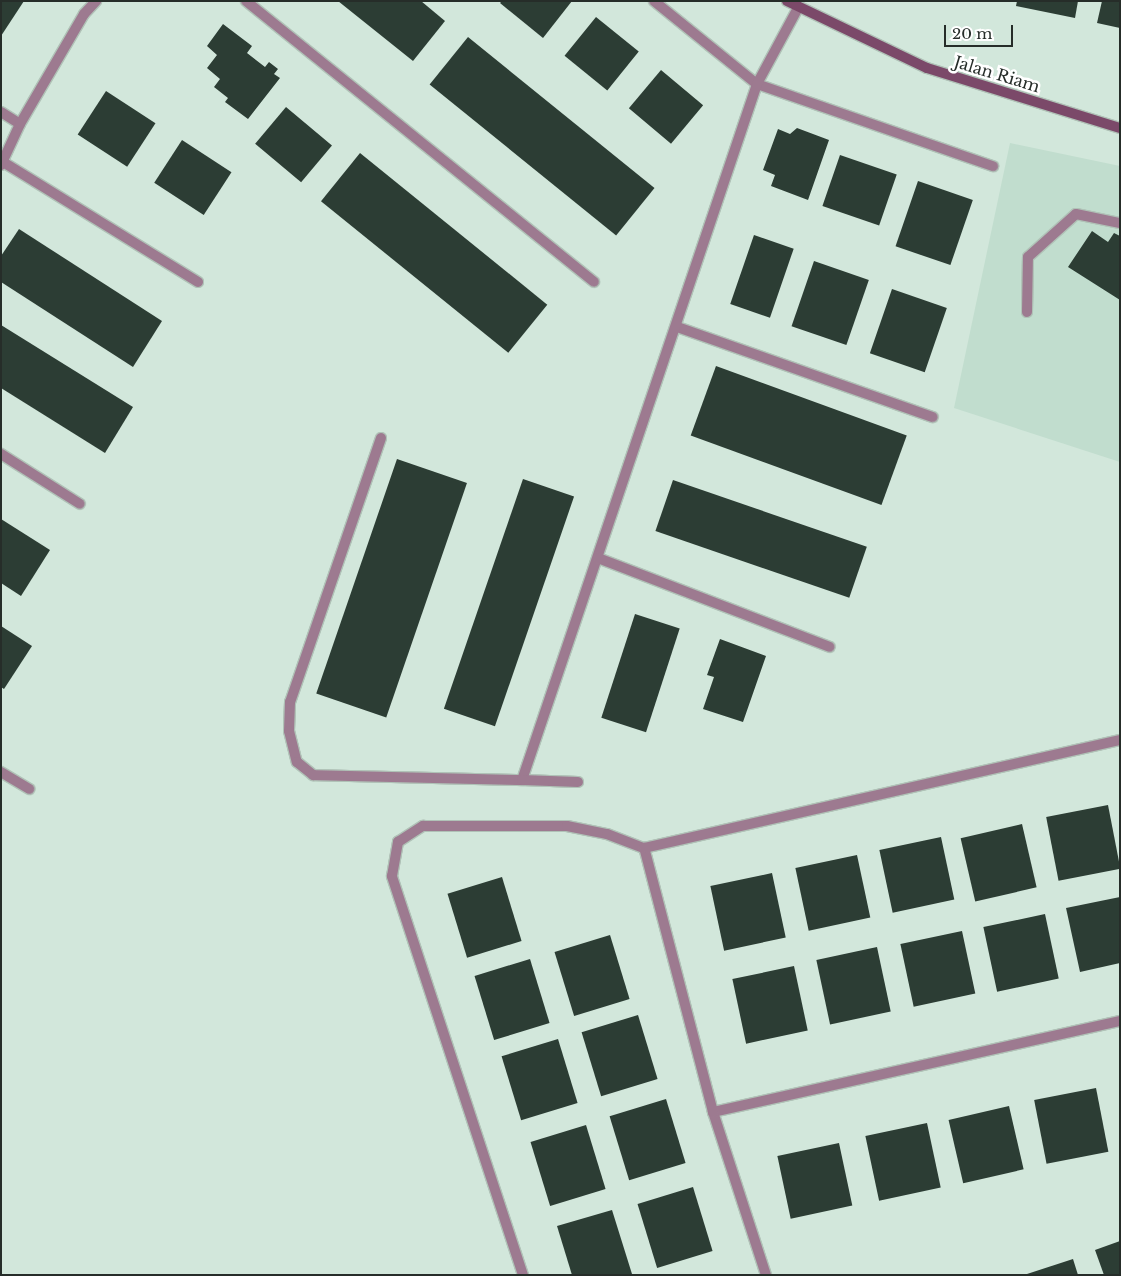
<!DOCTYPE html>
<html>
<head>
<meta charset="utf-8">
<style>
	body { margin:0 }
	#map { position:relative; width:1121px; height:1276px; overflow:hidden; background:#d2e7db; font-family:"Libre Baskerville",serif }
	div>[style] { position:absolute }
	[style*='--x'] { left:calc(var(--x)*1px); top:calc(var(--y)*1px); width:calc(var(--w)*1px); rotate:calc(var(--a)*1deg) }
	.built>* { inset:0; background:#c1ddce }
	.building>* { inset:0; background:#2c3d34; transform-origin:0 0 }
	.roads { filter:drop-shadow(1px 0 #b0c2b7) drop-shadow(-1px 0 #b0c2b7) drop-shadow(0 1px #b0c2b7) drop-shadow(0 -1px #b0c2b7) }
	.lane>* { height:10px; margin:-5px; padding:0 5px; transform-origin:5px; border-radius:5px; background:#9d7a90 }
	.street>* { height:10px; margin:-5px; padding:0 5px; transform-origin:5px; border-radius:5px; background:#9d7a90 }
	.secondary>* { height:10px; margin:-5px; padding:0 5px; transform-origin:5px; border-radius:5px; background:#7b4969 }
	span { translate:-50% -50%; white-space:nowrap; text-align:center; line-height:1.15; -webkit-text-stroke:5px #fff; paint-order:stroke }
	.street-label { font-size:16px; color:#262d29 }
	.frame { position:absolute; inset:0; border:2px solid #262d29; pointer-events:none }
	.scale { position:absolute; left:944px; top:25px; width:69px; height:22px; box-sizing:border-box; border:2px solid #262d29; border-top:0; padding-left:6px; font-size:15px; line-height:18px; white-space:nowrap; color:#262d29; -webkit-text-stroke:4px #fff; paint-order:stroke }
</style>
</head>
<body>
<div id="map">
	<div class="built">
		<i style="clip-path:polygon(1010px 143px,1120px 166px,1120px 462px,954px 408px)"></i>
	</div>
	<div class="building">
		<i style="clip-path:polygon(1px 1px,24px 1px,1px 36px)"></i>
		<i style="clip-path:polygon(338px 1px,421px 1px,445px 21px,413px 61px)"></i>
		<i style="clip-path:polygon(502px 1px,572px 1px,543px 38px,500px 3px)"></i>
		<i style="clip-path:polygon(1017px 1px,1078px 1px,1075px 18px,1016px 6px)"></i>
		<i style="clip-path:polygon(1102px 1px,1120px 1px,1120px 28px,1097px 23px)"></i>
		<i style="left:596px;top:17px;width:55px;height:50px;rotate:39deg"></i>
		<i style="clip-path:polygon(223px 24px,252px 46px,247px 53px,265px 67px,269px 62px,278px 69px,274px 74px,280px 78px,248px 119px,225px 102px,228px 98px,214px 87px,220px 79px,207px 68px,217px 55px,207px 46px)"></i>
		<i style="left:468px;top:37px;width:240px;height:61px;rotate:39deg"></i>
		<i style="left:661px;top:70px;width:55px;height:50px;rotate:40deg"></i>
		<i style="left:106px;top:91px;width:59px;height:52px;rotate:33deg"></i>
		<i style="left:286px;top:107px;width:60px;height:48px;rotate:40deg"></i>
		<i style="clip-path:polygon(797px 128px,829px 140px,808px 200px,771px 186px,775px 175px,763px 170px,778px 129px,790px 134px)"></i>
		<i style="left:182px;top:140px;width:59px;height:51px;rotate:33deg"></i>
		<i style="left:360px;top:153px;width:241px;height:62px;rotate:39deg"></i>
		<i style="left:840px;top:155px;width:60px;height:54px;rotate:19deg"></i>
		<i style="left:918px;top:181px;width:58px;height:69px;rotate:19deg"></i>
		<i style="clip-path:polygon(19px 229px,162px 321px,133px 367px,1px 282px,1px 256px)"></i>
		<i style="clip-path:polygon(1092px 231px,1108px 242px,1114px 233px,1120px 236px,1120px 300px,1068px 267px)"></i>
		<i style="left:754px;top:235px;width:42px;height:73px;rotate:19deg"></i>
		<i style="left:814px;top:261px;width:58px;height:69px;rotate:19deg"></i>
		<i style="left:892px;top:289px;width:58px;height:68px;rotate:19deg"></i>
		<i style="clip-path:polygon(1px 325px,133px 407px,105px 453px,1px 388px)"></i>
		<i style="left:716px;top:366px;width:203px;height:74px;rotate:20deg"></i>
		<i style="left:397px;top:459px;width:74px;height:248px;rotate:19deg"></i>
		<i style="left:523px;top:479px;width:54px;height:243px;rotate:19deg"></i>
		<i style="left:673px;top:480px;width:205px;height:54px;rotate:19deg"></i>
		<i style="clip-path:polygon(1px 519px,50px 550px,21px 596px,1px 583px)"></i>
		<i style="left:635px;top:614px;width:47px;height:109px;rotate:18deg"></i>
		<i style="clip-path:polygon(1px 626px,32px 646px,4px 689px,1px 687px)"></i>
		<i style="clip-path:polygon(720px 639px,766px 656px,743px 722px,703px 709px,714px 677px,707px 675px)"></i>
		<i style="left:1108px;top:805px;width:65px;height:63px;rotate:79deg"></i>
		<i style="left:1022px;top:824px;width:65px;height:63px;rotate:77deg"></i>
		<i style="left:941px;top:837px;width:64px;height:63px;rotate:78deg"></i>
		<i style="left:857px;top:855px;width:64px;height:63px;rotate:78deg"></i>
		<i style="left:772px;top:873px;width:66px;height:63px;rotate:78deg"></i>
		<i style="left:502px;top:877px;width:67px;height:57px;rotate:73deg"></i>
		<i style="clip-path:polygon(1120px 897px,1120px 963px,1080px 972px,1066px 908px)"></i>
		<i style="left:1045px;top:914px;width:66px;height:63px;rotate:78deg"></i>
		<i style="left:962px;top:931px;width:64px;height:63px;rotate:78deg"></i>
		<i style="left:610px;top:935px;width:67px;height:58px;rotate:73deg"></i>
		<i style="left:877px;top:947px;width:66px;height:62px;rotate:78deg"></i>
		<i style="left:530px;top:959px;width:67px;height:58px;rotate:73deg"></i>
		<i style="left:794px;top:966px;width:66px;height:63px;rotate:78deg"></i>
		<i style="left:638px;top:1015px;width:67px;height:59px;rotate:73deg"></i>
		<i style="left:558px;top:1039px;width:67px;height:59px;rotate:73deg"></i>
		<i style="left:1096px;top:1088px;width:65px;height:63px;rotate:79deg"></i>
		<i style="left:666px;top:1099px;width:67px;height:59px;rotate:73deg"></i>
		<i style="left:1009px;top:1106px;width:65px;height:62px;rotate:77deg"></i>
		<i style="left:927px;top:1123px;width:66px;height:63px;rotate:78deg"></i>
		<i style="left:586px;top:1125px;width:67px;height:58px;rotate:73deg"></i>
		<i style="left:839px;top:1143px;width:64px;height:63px;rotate:78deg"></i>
		<i style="left:693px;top:1187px;width:67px;height:58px;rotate:73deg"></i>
		<i style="clip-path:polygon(612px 1210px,632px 1274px,572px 1275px,557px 1226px)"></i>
		<i style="clip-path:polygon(1120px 1241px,1120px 1275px,1104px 1275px,1095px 1250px)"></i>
		<i style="clip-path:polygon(1073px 1259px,1078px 1275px,1027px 1275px,1027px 1274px)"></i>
	</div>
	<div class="roads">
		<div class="lane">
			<i style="--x:1027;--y:312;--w:55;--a:-89"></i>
			<i style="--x:1028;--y:257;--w:64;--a:-41.9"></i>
			<i style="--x:1076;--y:214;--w:45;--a:11.6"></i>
		</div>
		<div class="street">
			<i style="--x:246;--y:1;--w:447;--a:38.9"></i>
			<i style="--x:654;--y:1;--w:132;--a:38.9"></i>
			<i style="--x:757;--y:84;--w:250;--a:19.2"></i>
			<i style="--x:1;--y:112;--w:22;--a:32"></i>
			<i style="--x:3;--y:162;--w:229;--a:31.6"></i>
			<i style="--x:1;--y:165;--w:45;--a:-65.1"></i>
			<i style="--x:20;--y:124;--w:127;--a:-59.8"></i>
			<i style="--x:84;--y:14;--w:18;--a:-47"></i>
			<i style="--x:677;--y:327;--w:271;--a:19.4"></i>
			<i style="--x:381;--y:438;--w:279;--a:109"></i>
			<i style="--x:290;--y:702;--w:29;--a:92"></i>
			<i style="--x:289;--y:731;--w:32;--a:76"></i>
			<i style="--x:297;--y:762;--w:21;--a:39"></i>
			<i style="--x:313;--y:775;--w:209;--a:1.4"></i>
			<i style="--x:522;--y:780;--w:735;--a:-71.34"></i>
			<i style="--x:757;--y:84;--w:86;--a:-61.7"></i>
			<i style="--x:1;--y:454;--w:93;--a:32.3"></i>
			<i style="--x:598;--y:558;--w:248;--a:21"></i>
			<i style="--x:1;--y:772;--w:33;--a:31"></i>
			<i style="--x:522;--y:780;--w:56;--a:2"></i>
			<i style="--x:713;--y:1112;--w:417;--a:-12.6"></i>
			<i style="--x:523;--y:1275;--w:420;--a:-108.2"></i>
			<i style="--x:392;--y:876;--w:35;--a:-80"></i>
			<i style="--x:398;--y:842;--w:30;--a:-33"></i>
			<i style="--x:423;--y:826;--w:144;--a:0"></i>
			<i style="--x:567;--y:826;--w:41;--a:11.3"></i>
			<i style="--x:607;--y:834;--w:40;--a:21"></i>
			<i style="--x:766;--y:1275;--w:171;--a:-108"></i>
			<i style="--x:713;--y:1112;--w:273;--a:-104.6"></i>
			<i style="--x:644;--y:848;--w:488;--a:-12.8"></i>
		</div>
		<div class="secondary">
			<i style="--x:787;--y:1;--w:155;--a:25.6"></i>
			<i style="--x:927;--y:68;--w:202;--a:17.3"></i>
		</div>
	</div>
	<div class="street-label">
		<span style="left:997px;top:74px;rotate:17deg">Jalan Riam</span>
	</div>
	<div class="frame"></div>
	<div class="scale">20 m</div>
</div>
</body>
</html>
